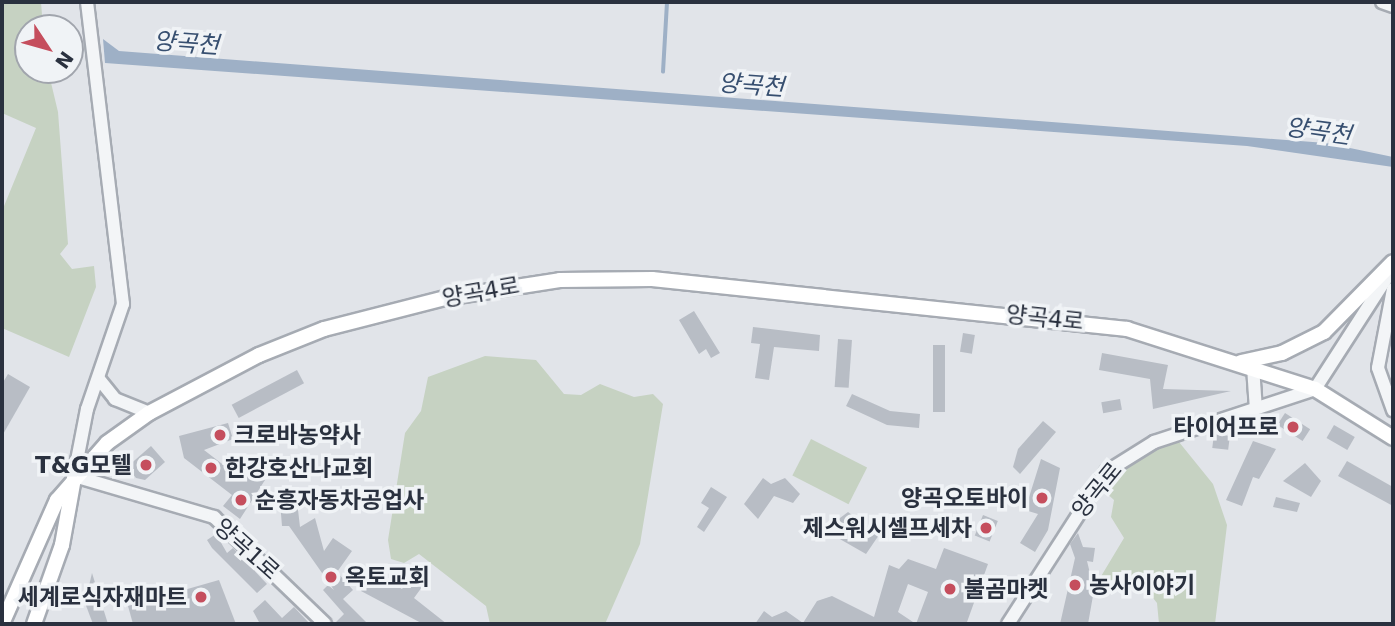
<!DOCTYPE html>
<html>
<head>
<meta charset="utf-8">
<style>
	body { margin:0 }
	#map { position:relative; width:1395px; height:626px; overflow:hidden; background:#e1e4e9; font-family:"DejaVu Sans","Noto Sans KR",sans-serif }
	div>[style] { position:absolute }
	[style*='--x'] { left:calc(var(--x)*1px); top:calc(var(--y)*1px); width:calc(var(--w)*1px); rotate:calc(var(--a)*1deg) }
	.green>* { inset:0; background:#c6d2c2; transform-origin:0 0 }
	.water>* { inset:0; background:#9eb0c6 }
	.stream>* { height:3.5px; margin:-1.75px; padding:0 1.75px; transform-origin:1.75px; border-radius:1.75px; background:#9eb0c6 }
	.building>* { inset:0; background:#b8bdc5; transform-origin:0 0 }
	.roads { filter:drop-shadow(2px 0 #a6abb3) drop-shadow(-2px 0 #a6abb3) drop-shadow(0 2px #a6abb3) drop-shadow(0 -2px #a6abb3) }
	.tertiary>* { height:12px; margin:-6px; padding:0 6px; transform-origin:6px; border-radius:6px; background:#f3f5f7 }
	.secondary>* { height:14px; margin:-7px; padding:0 7px; transform-origin:7px; border-radius:7px; background:#fff }
	.dots>* { width:19px; height:19px; translate:-50% -50%; box-sizing:border-box; border:4px solid #f0f3f6; border-radius:50% }
	span { translate:-50% -50%; white-space:nowrap; text-align:center; line-height:1.15; -webkit-text-stroke:7px #f0f3f6; paint-order:stroke }
	.street-label { font-size:23px; color:#2a313f }
	.poi-label { font-size:23px; color:#2a313f; font-weight:700 }
	.right { translate:-100% -50%; text-align:right }
	.left { translate:0 -50%; text-align:left }
	.water-label { font-size:24px; color:#374f70; font-style:italic }
	.frame { position:absolute; inset:0; border:4px solid #2a313f; pointer-events:none }
	.north { position:absolute; left:14px; top:14px; width:70px; height:70px; box-sizing:border-box; background:#f0f3f6; border:2px solid #a1a5ad; border-radius:50%; rotate:126deg; font-size:19px; font-weight:700; line-height:28px; text-align:center; color:#2a313f }
	.north::after { content:''; display:block; margin:auto; width:24px; height:32px; background:#c54e5d; clip-path:polygon(50% 0,100% 100%,50% 72%,0 100%) }
</style>
</head>
<body>
<div id="map">
	<div class="green">
		<i style="clip-path:polygon(2px 2px,41px 2px,43px 28px,28px 28px,28px 70px,48px 70px,58px 112px,68px 244px,60px 254px,72px 269px,94px 266px,96px 287px,69px 357px,2px 328px,2px 211px,36px 128px,2px 113px)"></i>
		<i style="clip-path:polygon(485px 356px,536px 360px,564px 394px,581px 395px,600px 384px,634px 397px,653px 394px,663px 404px,640px 544px,605px 624px,490px 624px,486px 606px,419px 554px,404px 563px,391px 559px,388px 540px,405px 433px,421px 411px,428px 377px)"></i>
		<i style="left:811px;top:439px;width:63px;height:41px;rotate:27deg"></i>
		<i style="clip-path:polygon(1179px 442px,1213px 484px,1227px 525px,1215px 624px,1159px 624px,1157px 603px,1145px 588px,1114px 590px,1100px 578px,1124px 538px,1111px 517px,1114px 500px,1103px 490px,1144px 452px)"></i>
	</div>
	<div class="water">
		<i style="clip-path:polygon(103px 39px,119px 51px,1326px 143px,1393px 157px,1393px 167px,1247px 146px,105px 63px)"></i>
	</div>
	<div class="stream">
		<i style="--x:663;--y:72;--w:70;--a:-86.7"></i>
	</div>
	<div class="building">
		<i style="clip-path:polygon(694px 311px,720px 353px,711px 358px,706px 349px,699px 354px,679px 320px)"></i>
		<i style="clip-path:polygon(753px 327px,820px 335px,819px 351px,774px 347px,769px 380px,755px 378px,760px 344px,751px 343px)"></i>
		<i style="left:963px;top:333px;width:12px;height:19px;rotate:9deg"></i>
		<i style="left:838px;top:339px;width:14px;height:48px;rotate:4deg"></i>
		<i style="left:933px;top:345px;width:12px;height:67px"></i>
		<i style="clip-path:polygon(1102px 353px,1168px 365px,1163px 389px,1231px 391px,1153px 409px,1150px 379px,1099px 370px)"></i>
		<i style="left:297px;top:370px;width:15px;height:74px;rotate:62deg"></i>
		<i style="clip-path:polygon(8px 374px,30px 387px,2px 436px,2px 384px)"></i>
		<i style="clip-path:polygon(852px 394px,890px 411px,920px 414px,919px 428px,887px 425px,846px 406px)"></i>
		<i style="left:1120px;top:399px;width:11px;height:19px;rotate:80deg"></i>
		<i style="left:1285px;top:413px;width:30px;height:14px;rotate:33deg"></i>
		<i style="clip-path:polygon(1043px 421px,1056px 432px,1020px 474px,1013px 467px,1018px 449px)"></i>
		<i style="clip-path:polygon(228px 423px,233px 439px,204px 450px,243px 480px,251px 469px,265px 480px,240px 519px,223px 506px,232px 495px,184px 458px,179px 436px)"></i>
		<i style="left:1334px;top:425px;width:24px;height:15px;rotate:30deg"></i>
		<i style="left:1214px;top:434px;width:16px;height:14px;rotate:7deg"></i>
		<i style="clip-path:polygon(1253px 441px,1276px 449px,1259px 479px,1253px 477px,1242px 506px,1226px 500px)"></i>
		<i style="clip-path:polygon(151px 446px,165px 462px,145px 480px,136px 478px,127px 467px)"></i>
		<i style="clip-path:polygon(1041px 459px,1060px 468px,1048px 530px,1035px 552px,1020px 543px,1038px 514px,1025px 510px)"></i>
		<i style="clip-path:polygon(1347px 461px,1393px 487px,1393px 506px,1338px 476px)"></i>
		<i style="clip-path:polygon(1305px 463px,1321px 481px,1311px 497px,1283px 481px)"></i>
		<i style="clip-path:polygon(763px 478px,771px 484px,785px 478px,800px 494px,793px 503px,774px 496px,758px 519px,744px 504px)"></i>
		<i style="clip-path:polygon(711px 487px,727px 497px,704px 532px,697px 527px,709px 508px,701px 503px)"></i>
		<i style="clip-path:polygon(1276px 497px,1300px 503px,1297px 512px,1273px 507px)"></i>
		<i style="clip-path:polygon(297px 501px,300px 527px,315px 518px,324px 551px,333px 538px,352px 551px,337px 572px,353px 590px,343px 599px,368px 624px,334px 624px,344px 614px,323px 590px,328px 585px,334px 590px,289px 526px,282px 526px,280px 502px)"></i>
		<i style="clip-path:polygon(848px 512px,879px 535px,866px 554px,824px 530px)"></i>
		<i style="left:983px;top:515px;width:16px;height:22px;rotate:22deg"></i>
		<i style="clip-path:polygon(1078px 533px,1083px 547px,1095px 548px,1093px 562px,1087px 561px,1094px 590px,1088px 624px,1060px 624px,1075px 558px,1070px 544px)"></i>
		<i style="clip-path:polygon(216px 534px,227px 553px,233px 548px,267px 584px,257px 593px,212px 548px,207px 540px)"></i>
		<i style="clip-path:polygon(evenodd,944px 548px,988px 564px,967px 622px,755px 624px,764px 611px,772px 617px,786px 611px,803px 623px,817px 601px,832px 596px,874px 617px,889px 565px,899px 569px,908px 559px,936px 569px,944px 548px,908px 584px,928px 592px,916px 624px,898px 612px,908px 584px)"></i>
		<i style="clip-path:polygon(417px 567px,430px 576px,414px 598px,447px 624px,423px 624px,361px 591px,371px 570px,402px 589px)"></i>
		<i style="clip-path:polygon(92px 573px,108px 624px,93px 624px,85px 603px)"></i>
		<i style="clip-path:polygon(219px 580px,236px 624px,133px 624px,128px 606px)"></i>
		<i style="clip-path:polygon(265px 600px,282px 618px,294px 607px,310px 624px,260px 624px,253px 611px)"></i>
	</div>
	<div class="roads">
		<div class="tertiary">
			<i style="--x:87;--y:2;--w:304;--a:83.2"></i>
			<i style="--x:123;--y:304;--w:111;--a:108.9"></i>
			<i style="--x:87;--y:409;--w:68;--a:101"></i>
			<i style="--x:74;--y:476;--w:146;--a:16.3"></i>
			<i style="--x:214;--y:517;--w:154;--a:43.9"></i>
			<i style="--x:1382;--y:2;--w:12;--a:20"></i>
			<i style="--x:1393;--y:289;--w:80;--a:100.8"></i>
			<i style="--x:1378;--y:368;--w:45;--a:70.3"></i>
			<i style="--x:1253;--y:367;--w:39;--a:86"></i>
			<i style="--x:99;--y:379;--w:26;--a:51"></i>
			<i style="--x:115;--y:399;--w:37;--a:22"></i>
			<i style="--x:1008;--y:624;--w:181;--a:-57.2"></i>
			<i style="--x:1106;--y:472;--w:57;--a:-32"></i>
			<i style="--x:1154;--y:442;--w:169;--a:-18.2"></i>
			<i style="--x:1315;--y:389;--w:144;--a:-57.2"></i>
		</div>
		<div class="secondary">
			<i style="--x:1241;--y:362;--w:42;--a:-12.4"></i>
			<i style="--x:1282;--y:353;--w:47;--a:-26.6"></i>
			<i style="--x:1324;--y:332;--w:98;--a:-45.4"></i>
			<i style="--x:2;--y:624;--w:136;--a:-66.1"></i>
			<i style="--x:57;--y:500;--w:76;--a:-48.7"></i>
			<i style="--x:107;--y:443;--w:52;--a:-35.5"></i>
			<i style="--x:149;--y:413;--w:124;--a:-27.8"></i>
			<i style="--x:259;--y:355;--w:70;--a:-21.8"></i>
			<i style="--x:324;--y:329;--w:125;--a:-14.4"></i>
			<i style="--x:445;--y:298;--w:116;--a:-8.9"></i>
			<i style="--x:560;--y:280;--w:92;--a:-0.6"></i>
			<i style="--x:652;--y:279;--w:478;--a:6"></i>
			<i style="--x:1127;--y:329;--w:197;--a:17.7"></i>
			<i style="--x:1315;--y:389;--w:92;--a:32.1"></i>
			<i style="--x:34;--y:624;--w:84;--a:-70.5"></i>
			<i style="--x:62;--y:545;--w:68;--a:-79.8"></i>
		</div>
	</div>
	<div class="dots">
		<i style="left:1293px;top:427px;background:#c54e5d"></i>
		<i style="left:220px;top:435px;background:#c54e5d"></i>
		<i style="left:146px;top:465px;background:#c54e5d"></i>
		<i style="left:211px;top:468px;background:#c54e5d"></i>
		<i style="left:1042px;top:498px;background:#c54e5d"></i>
		<i style="left:241px;top:500px;background:#c54e5d"></i>
		<i style="left:986px;top:528px;background:#c54e5d"></i>
		<i style="left:331px;top:577px;background:#c54e5d"></i>
		<i style="left:1075px;top:585px;background:#c54e5d"></i>
		<i style="left:950px;top:589px;background:#c54e5d"></i>
		<i style="left:201px;top:597px;background:#c54e5d"></i>
	</div>
	<div class="street-label">
		<span style="left:481px;top:292px;rotate:-10deg">양곡4로</span>
		<span style="left:1045px;top:318px;rotate:6deg">양곡4로</span>
		<span style="left:1097px;top:490px;rotate:-51deg">양곡로</span>
		<span style="left:247px;top:549px;rotate:42deg">양곡1로</span>
	</div>
	<div class="poi-label">
		<span class="right" style="left:1279px;top:427px">타이어프로</span>
		<span class="left" style="left:234px;top:435px">크로바농약사</span>
		<span class="right" style="left:132px;top:465px">T&amp;G모텔</span>
		<span class="left" style="left:225px;top:468px">한강호산나교회</span>
		<span class="right" style="left:1028px;top:498px">양곡오토바이</span>
		<span class="left" style="left:255px;top:500px">순흥자동차공업사</span>
		<span class="right" style="left:972px;top:528px">제스워시셀프세차</span>
		<span class="left" style="left:345px;top:577px">옥토교회</span>
		<span class="left" style="left:1089px;top:585px">농사이야기</span>
		<span class="left" style="left:964px;top:589px">불곰마켓</span>
		<span class="right" style="left:187px;top:597px">세계로식자재마트</span>
	</div>
	<div class="water-label">
		<span style="left:186px;top:44px;rotate:4deg">양곡천</span>
		<span style="left:751px;top:86px;rotate:4deg">양곡천</span>
		<span style="left:1318px;top:132px;rotate:8deg">양곡천</span>
	</div>
	<div class="frame"></div>
	<div class="north">N</div>
</div>
</body>
</html>
